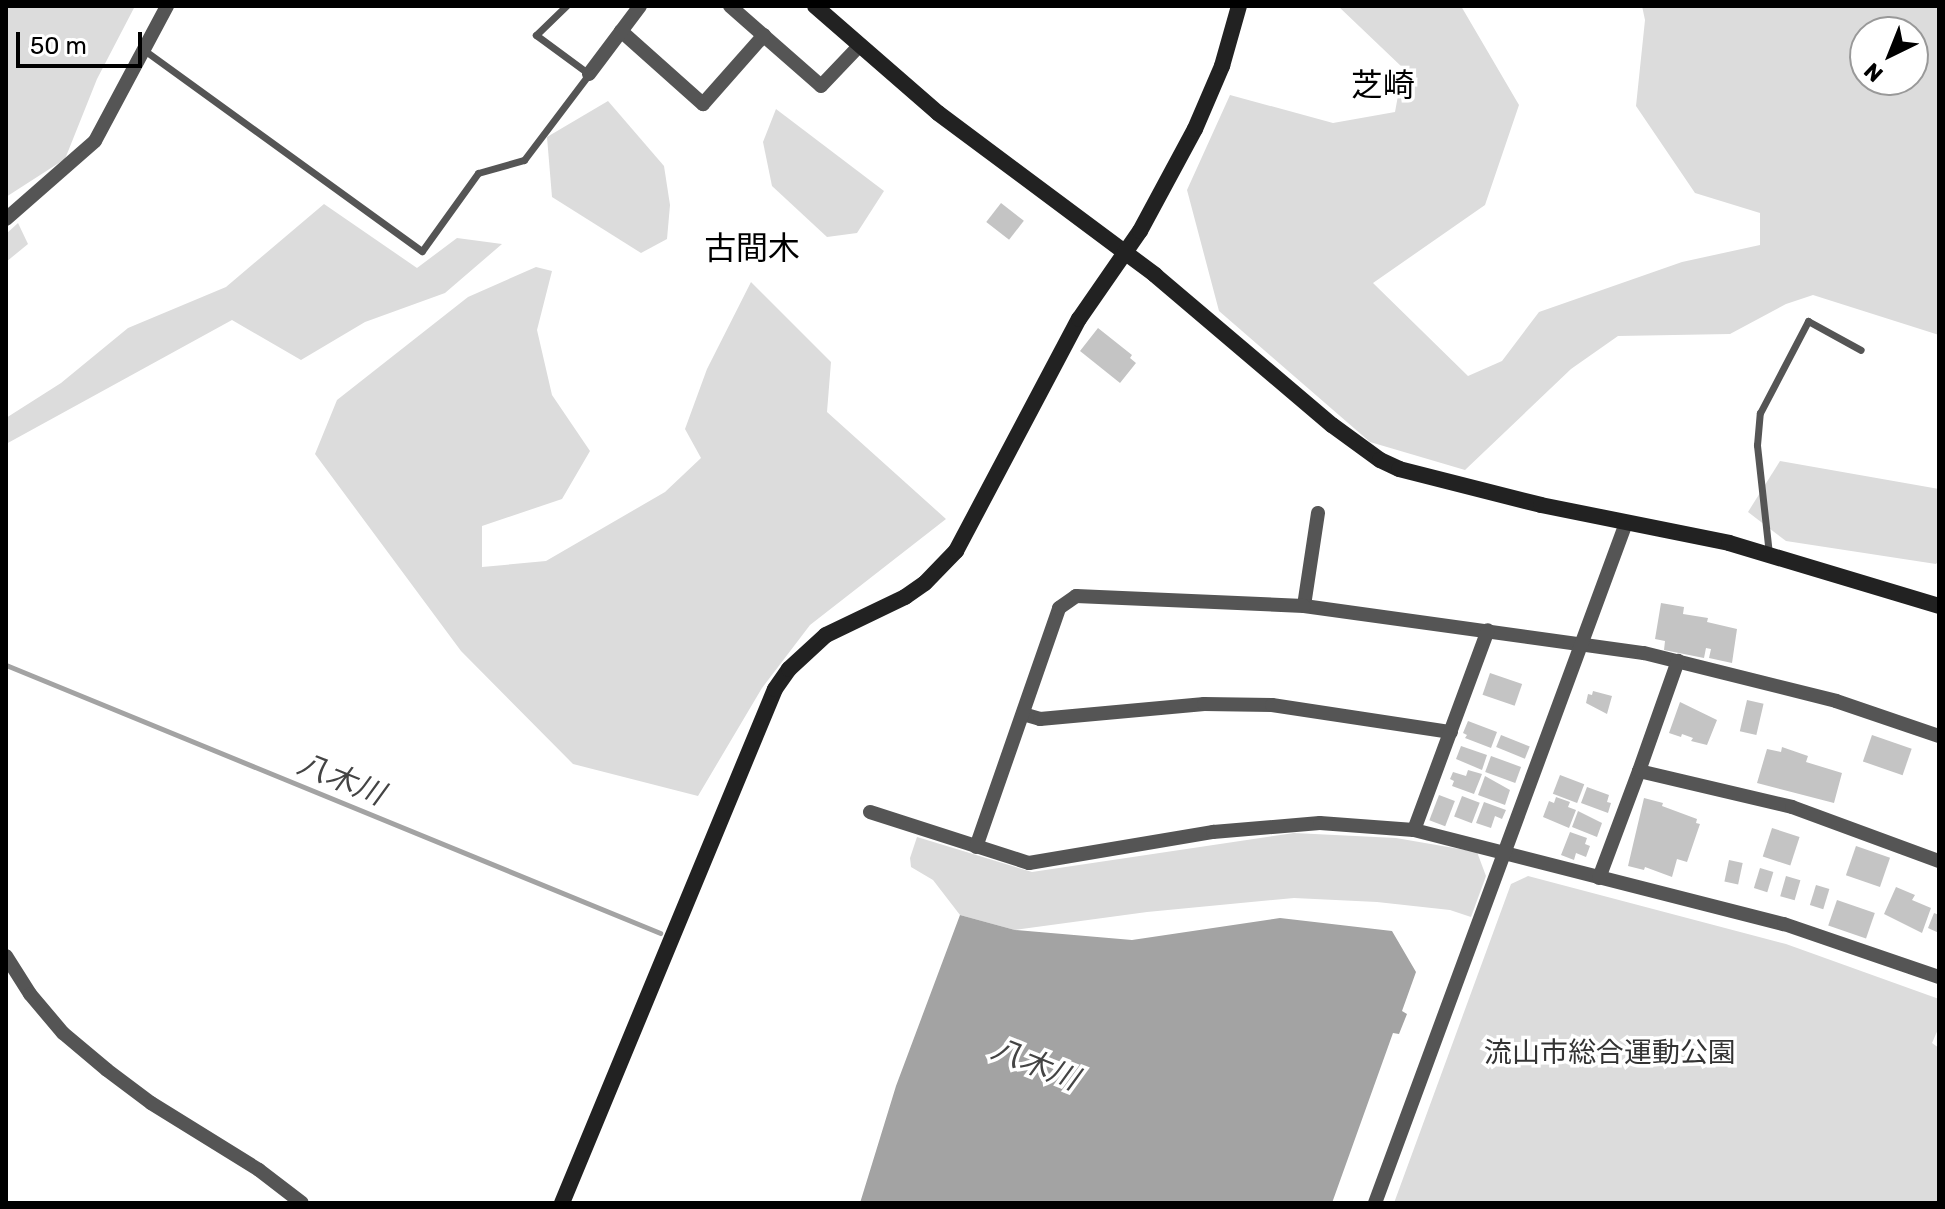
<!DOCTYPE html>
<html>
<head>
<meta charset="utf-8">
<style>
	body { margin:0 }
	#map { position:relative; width:1945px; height:1209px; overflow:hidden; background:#fff; font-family:Rubik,"Noto Sans JP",sans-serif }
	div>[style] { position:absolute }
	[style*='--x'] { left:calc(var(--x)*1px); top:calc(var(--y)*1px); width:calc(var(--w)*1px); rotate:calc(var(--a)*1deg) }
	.green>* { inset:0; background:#dcdcdc }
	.water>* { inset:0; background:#a3a3a3 }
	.stream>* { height:5px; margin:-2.5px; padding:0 2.5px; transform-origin:2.5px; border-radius:2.5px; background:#a3a3a3 }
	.building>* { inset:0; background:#c4c4c4; transform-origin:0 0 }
	.lane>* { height:7px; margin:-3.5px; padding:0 3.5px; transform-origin:3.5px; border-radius:3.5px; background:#555 }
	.street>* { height:14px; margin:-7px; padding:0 7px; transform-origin:7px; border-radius:7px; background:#555 }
	.secondary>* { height:16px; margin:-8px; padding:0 8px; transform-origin:8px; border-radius:8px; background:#222 }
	span { translate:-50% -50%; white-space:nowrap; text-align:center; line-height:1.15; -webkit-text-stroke:7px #fff; paint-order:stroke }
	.park-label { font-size:28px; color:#333 }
	.water-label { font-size:30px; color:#444; font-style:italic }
	.quarter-label { font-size:32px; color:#000 }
	.frame { position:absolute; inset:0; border:8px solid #000; pointer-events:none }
	.north { position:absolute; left:1849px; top:16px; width:80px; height:80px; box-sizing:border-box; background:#fff; border:2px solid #999; border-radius:50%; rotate:223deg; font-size:22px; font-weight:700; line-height:32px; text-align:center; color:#000 }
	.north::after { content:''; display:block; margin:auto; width:28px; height:36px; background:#000; clip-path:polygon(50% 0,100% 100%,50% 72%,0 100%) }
	.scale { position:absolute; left:16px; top:32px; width:126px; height:36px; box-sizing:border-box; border:4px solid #000; border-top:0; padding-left:10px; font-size:24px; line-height:28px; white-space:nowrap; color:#000; -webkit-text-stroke:6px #fff; paint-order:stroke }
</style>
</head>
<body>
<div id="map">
	<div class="green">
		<i style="clip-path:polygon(6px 6px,135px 6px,97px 79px,65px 159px,6px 197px)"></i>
		<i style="clip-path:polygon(evenodd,1338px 6px,1461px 6px,1519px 105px,1485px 205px,1373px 283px,1468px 376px,1502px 361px,1539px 312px,1682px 262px,1760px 245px,1760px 213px,1695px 193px,1636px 106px,1645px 20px,1642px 6px,1939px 6px,1939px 335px,1813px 295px,1786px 304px,1730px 334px,1618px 336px,1571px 369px,1465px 470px,1370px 442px,1219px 311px,1187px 190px,1230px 95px,1333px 123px,1395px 112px,1403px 68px,1338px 6px,1865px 32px,1913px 32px,1913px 80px,1865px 80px,1865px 32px)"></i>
		<i style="clip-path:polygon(608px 101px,664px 166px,670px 205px,667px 239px,641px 253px,552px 197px,547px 137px)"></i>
		<i style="clip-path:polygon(776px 109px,884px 191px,857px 233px,827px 237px,772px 186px,763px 142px)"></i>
		<i style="clip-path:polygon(324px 204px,417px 268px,457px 238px,502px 244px,445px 293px,365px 322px,301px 360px,232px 320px,6px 444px,6px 418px,61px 383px,128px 328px,226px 287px)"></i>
		<i style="clip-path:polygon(18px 223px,28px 244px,6px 262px,6px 234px)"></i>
		<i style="clip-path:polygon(536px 267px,552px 271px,537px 330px,552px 395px,590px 451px,562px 499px,482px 526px,482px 567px,546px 561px,665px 492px,701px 458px,685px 429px,707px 369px,751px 282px,831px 362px,827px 412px,946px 519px,810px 625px,762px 688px,698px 796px,573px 764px,461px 651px,315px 454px,337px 400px,468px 297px)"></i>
		<i style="clip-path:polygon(1780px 461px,1939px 489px,1939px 560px,1936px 564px,1786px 541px,1748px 512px)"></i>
		<i style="clip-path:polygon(1294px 833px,1396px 838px,1477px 852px,1486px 876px,1471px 917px,1450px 910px,1377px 902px,1294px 898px,1147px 912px,1015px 930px,960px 915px,933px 880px,911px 867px,910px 858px,917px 837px,1032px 872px)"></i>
		<i style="clip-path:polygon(1528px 876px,1786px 944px,1939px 999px,1939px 1027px,1932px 1043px,1939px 1048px,1939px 1203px,1394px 1203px,1511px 884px)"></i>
	</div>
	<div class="water">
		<i style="clip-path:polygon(960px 915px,1015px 930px,1132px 940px,1280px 918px,1392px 931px,1416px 972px,1402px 1011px,1407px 1014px,1399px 1034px,1393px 1033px,1332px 1203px,860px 1203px,896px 1086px)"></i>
	</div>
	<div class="stream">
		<i style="--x:6;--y:665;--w:707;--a:22.28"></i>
	</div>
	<div class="building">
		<i style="left:1001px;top:203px;width:29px;height:24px;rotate:38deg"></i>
		<i style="clip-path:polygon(1098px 328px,1132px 355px,1130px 358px,1136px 363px,1120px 383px,1080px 351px)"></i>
		<i style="clip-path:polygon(1661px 603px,1684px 607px,1683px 614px,1708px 618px,1707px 622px,1737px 629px,1732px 663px,1709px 658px,1711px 649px,1706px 648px,1704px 658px,1664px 650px,1665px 641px,1655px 639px)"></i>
		<i style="left:1490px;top:673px;width:34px;height:23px;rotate:19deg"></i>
		<i style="clip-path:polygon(1593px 691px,1612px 696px,1607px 714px,1586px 703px,1588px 694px,1592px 695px)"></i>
		<i style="left:1747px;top:700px;width:17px;height:32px;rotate:13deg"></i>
		<i style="clip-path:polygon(1680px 702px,1717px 720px,1707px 745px,1691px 741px,1693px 738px,1682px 734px,1681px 737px,1669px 733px)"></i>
		<i style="clip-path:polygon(1468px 721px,1497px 732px,1491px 748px,1465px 738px,1467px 735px,1463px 733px)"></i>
		<i style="left:1501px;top:735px;width:31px;height:13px;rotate:22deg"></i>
		<i style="left:1872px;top:735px;width:42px;height:28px;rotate:19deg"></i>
		<i style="clip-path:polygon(1461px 746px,1487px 755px,1482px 770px,1456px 759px)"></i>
		<i style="clip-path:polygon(1782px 747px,1808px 756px,1806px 762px,1842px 773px,1834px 803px,1757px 783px,1767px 749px,1781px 752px)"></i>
		<i style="left:1491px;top:756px;width:32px;height:17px;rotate:20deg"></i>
		<i style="clip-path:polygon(1468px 770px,1482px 774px,1474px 794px,1452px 786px,1454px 781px,1450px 779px,1453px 772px,1466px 776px)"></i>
		<i style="left:1560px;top:775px;width:26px;height:20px;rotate:21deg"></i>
		<i style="clip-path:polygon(1485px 776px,1510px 790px,1505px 805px,1478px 795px)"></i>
		<i style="clip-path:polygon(1587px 787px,1609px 795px,1607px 802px,1611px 803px,1608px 813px,1581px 803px)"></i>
		<i style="left:1439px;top:795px;width:17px;height:27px;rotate:21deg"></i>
		<i style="left:1462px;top:796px;width:19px;height:22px;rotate:21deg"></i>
		<i style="clip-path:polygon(1556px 797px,1570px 802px,1568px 807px,1576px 810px,1569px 828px,1543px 817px,1549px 801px,1554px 803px)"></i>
		<i style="clip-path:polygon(1644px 798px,1663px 803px,1662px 806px,1697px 819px,1696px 823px,1700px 824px,1687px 862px,1677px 859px,1672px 877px,1645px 867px,1644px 870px,1628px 866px)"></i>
		<i style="clip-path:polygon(1484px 802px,1506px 810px,1502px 819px,1495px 816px,1491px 828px,1476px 823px)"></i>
		<i style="clip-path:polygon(1578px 811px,1602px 823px,1597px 837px,1572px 827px)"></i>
		<i style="left:1772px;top:828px;width:29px;height:30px;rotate:18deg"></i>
		<i style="clip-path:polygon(1570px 832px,1587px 838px,1585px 844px,1590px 846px,1586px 857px,1576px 853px,1574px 860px,1561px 855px)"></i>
		<i style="left:1856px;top:846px;width:36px;height:31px;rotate:19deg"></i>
		<i style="left:1729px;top:860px;width:14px;height:22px;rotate:12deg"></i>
		<i style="left:1760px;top:868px;width:14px;height:21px;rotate:17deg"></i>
		<i style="left:1786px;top:876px;width:15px;height:21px;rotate:16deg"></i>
		<i style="left:1816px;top:885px;width:14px;height:21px;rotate:17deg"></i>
		<i style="clip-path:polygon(1896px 887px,1915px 895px,1912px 900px,1931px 908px,1922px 933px,1884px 914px)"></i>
		<i style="left:1837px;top:900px;width:40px;height:27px;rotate:19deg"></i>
		<i style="clip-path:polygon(1934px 913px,1939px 915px,1939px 933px,1928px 928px)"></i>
	</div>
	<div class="lane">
		<i style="--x:144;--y:50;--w:343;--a:35.9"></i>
		<i style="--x:422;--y:251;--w:96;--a:-54.3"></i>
		<i style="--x:478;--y:173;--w:48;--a:-15.8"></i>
		<i style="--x:524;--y:160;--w:108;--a:-52.9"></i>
		<i style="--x:589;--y:74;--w:66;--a:-143.7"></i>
		<i style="--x:536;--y:35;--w:42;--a:-44"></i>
		<i style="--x:1769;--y:554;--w:110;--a:-96.3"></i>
		<i style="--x:1757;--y:445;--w:32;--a:-85"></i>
		<i style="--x:1760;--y:413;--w:104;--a:-62.4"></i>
		<i style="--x:1808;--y:321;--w:60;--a:28.7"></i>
	</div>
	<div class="street">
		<i style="--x:730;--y:6;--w:121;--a:41.3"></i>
		<i style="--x:821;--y:86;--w:57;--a:-46.4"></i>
		<i style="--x:621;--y:31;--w:110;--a:41.7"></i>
		<i style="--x:703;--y:104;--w:92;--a:-48.5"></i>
		<i style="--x:589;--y:74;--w:85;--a:-53.1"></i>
		<i style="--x:6;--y:219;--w:118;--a:-41.2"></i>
		<i style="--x:95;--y:141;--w:153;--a:-61.9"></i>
		<i style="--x:1318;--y:513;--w:94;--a:98.6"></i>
		<i style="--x:1304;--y:606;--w:343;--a:7.9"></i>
		<i style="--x:1644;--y:653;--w:198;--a:14"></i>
		<i style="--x:1836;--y:701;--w:109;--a:18.8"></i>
		<i style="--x:1023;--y:714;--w:18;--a:16"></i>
		<i style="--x:1040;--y:719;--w:165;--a:-5.2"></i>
		<i style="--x:1204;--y:704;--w:68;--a:0.8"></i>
		<i style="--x:1272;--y:705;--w:181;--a:8.6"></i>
		<i style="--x:1639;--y:771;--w:117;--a:-70.5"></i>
		<i style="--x:870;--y:812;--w:167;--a:17.8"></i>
		<i style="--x:1029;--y:863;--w:187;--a:-9.6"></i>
		<i style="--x:1213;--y:832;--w:107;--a:-4.8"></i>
		<i style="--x:1320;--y:823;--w:94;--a:4.3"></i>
		<i style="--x:1414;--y:830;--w:382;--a:14.3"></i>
		<i style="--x:1784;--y:924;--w:164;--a:18.9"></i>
		<i style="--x:1414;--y:830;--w:213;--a:-69.7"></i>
		<i style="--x:976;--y:847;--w:253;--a:-70.8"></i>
		<i style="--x:1059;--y:608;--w:21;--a:-35"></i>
		<i style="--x:1076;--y:596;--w:228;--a:2.5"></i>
		<i style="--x:1599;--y:878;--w:114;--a:-69.5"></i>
		<i style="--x:1639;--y:771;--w:157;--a:13.2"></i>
		<i style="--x:1792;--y:807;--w:157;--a:20.2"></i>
		<i style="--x:6;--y:956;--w:45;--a:57.7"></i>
		<i style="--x:30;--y:994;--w:51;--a:49.8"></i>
		<i style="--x:63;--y:1033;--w:57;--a:40.1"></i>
		<i style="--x:107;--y:1070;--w:55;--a:36.9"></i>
		<i style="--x:151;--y:1103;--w:127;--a:31.8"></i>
		<i style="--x:259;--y:1170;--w:54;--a:37.5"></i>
		<i style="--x:1375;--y:1203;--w:725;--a:-69.74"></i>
	</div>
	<div class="secondary">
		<i style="--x:815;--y:6;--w:163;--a:41"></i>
		<i style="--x:938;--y:113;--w:271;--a:36.7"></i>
		<i style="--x:1155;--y:275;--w:232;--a:40.3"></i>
		<i style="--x:1332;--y:425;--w:59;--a:36.1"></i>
		<i style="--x:1380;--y:460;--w:21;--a:25"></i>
		<i style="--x:1399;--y:469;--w:146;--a:14.2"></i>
		<i style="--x:1541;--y:505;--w:192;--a:11.4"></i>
		<i style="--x:1729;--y:543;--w:219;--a:16.7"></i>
		<i style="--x:562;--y:1203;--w:556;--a:-67.49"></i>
		<i style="--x:775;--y:689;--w:24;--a:-55"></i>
		<i style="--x:789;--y:669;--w:50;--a:-42.6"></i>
		<i style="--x:826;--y:635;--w:88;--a:-25.7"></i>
		<i style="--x:905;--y:597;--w:24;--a:-35"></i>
		<i style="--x:925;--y:583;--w:45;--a:-45.9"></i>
		<i style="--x:956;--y:551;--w:263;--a:-62.1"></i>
		<i style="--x:1079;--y:319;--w:107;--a:-55.3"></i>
		<i style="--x:1140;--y:231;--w:116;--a:-61.7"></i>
		<i style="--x:1195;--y:129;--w:69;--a:-66.8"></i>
		<i style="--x:1222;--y:66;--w:62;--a:-74.2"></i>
	</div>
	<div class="park-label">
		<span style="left:1610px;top:1053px">流山市総合運動公園</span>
	</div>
	<div class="water-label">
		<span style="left:341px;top:779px;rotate:22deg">八木川</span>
		<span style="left:1035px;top:1064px;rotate:22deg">八木川</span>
	</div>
	<div class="quarter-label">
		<span style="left:1383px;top:85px">芝崎</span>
		<span style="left:752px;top:248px">古間木</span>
	</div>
	<div class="frame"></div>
	<div class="north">N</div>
	<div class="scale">50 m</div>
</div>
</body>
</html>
